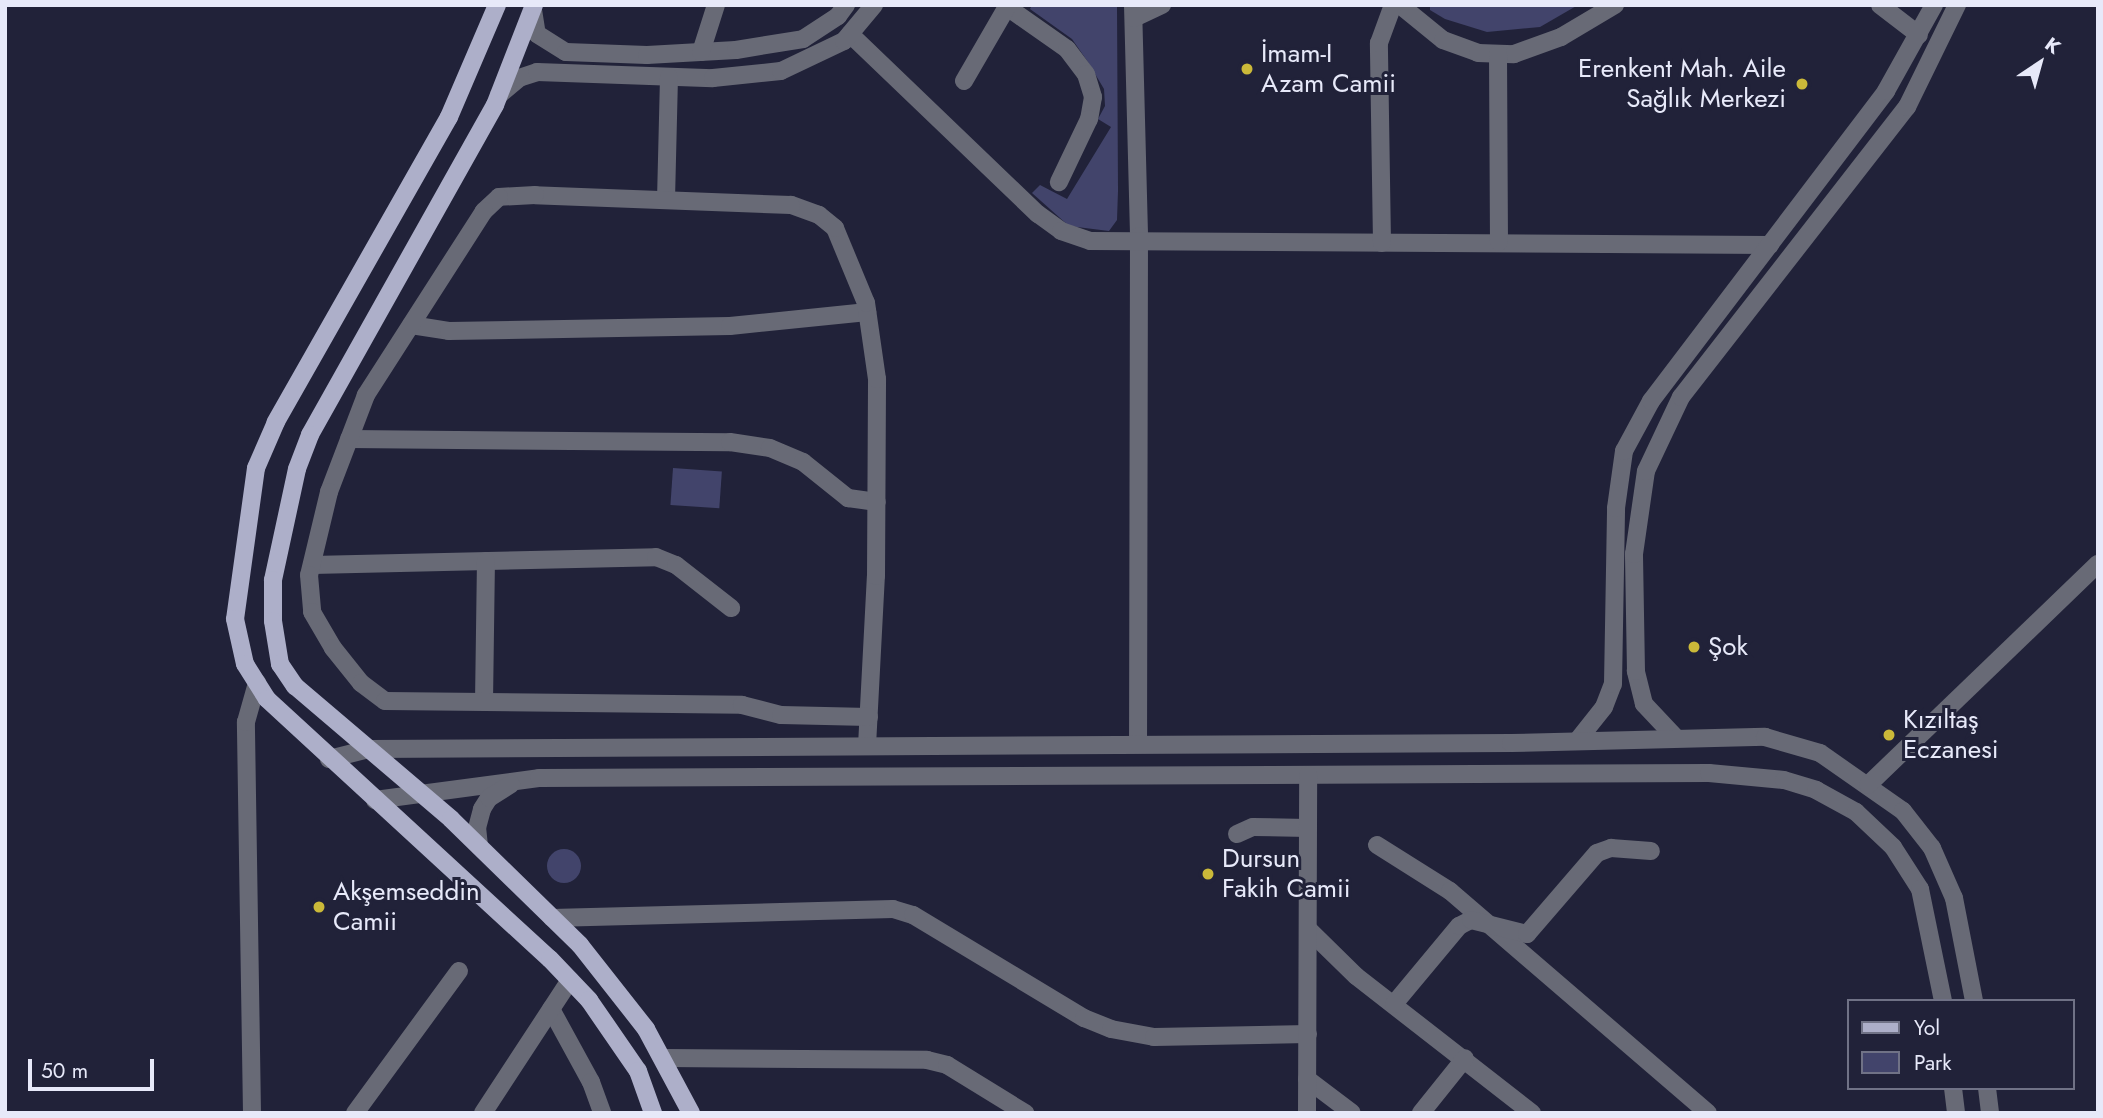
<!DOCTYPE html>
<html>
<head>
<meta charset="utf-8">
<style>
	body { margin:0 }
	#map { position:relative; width:2103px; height:1118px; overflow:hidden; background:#212239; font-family:Jost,sans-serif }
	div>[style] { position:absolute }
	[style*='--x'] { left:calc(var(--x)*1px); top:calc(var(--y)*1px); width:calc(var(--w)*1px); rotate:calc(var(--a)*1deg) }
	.green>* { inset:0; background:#42446b; transform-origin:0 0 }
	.round { border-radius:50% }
	.minor>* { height:18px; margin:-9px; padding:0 9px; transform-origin:9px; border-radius:9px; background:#686a76 }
	.major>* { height:18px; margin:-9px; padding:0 9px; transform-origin:9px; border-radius:9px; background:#adafc9 }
	.dots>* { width:19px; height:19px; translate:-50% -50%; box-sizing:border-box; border:4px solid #212239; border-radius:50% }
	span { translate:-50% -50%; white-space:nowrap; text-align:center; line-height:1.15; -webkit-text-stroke:6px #212239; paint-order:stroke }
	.poi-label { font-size:26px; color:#e7e9f9 }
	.left { translate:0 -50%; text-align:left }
	.right { translate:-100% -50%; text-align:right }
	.frame { position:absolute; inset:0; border:7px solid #e7e9f9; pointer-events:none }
	.legend { position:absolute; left:1847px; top:999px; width:228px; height:91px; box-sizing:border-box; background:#212239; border:2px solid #707286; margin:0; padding:9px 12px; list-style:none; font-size:21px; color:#e7e9f9 }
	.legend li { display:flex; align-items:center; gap:14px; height:35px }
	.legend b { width:35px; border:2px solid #707286 }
	.north { position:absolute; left:2005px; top:28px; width:70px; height:70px; -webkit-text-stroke:5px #212239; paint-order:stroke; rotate:36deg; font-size:19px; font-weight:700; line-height:28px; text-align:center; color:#e7e9f9 }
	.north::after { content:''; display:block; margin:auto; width:24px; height:32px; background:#e7e9f9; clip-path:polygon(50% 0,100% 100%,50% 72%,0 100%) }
	.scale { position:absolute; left:28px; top:1059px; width:126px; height:32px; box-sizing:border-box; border:4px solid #e7e9f9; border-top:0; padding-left:9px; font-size:21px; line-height:24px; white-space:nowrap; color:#e7e9f9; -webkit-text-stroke:5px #212239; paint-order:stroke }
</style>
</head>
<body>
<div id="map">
	<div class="green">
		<i style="clip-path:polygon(1032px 5px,1117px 5px,1118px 191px,1117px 220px,1109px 231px,1069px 226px,1032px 193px,1040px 185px,1067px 199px,1111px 127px,1098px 119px,1105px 106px,1104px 89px,1088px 62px,1072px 39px,1030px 9px)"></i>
		<i style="clip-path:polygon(1430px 5px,1578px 5px,1540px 27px,1487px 32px,1445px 19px,1430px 10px)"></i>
		<i style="left:673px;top:468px;width:49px;height:37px;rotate:4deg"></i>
		<i class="round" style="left:547px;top:849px;width:34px;height:34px"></i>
	</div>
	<div class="minor">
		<i style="--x:1133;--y:5;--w:231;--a:88.5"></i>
		<i style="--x:1139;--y:236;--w:508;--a:90.11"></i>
		<i style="--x:1400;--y:5;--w:55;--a:39.1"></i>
		<i style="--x:1443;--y:40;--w:37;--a:20"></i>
		<i style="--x:1478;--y:53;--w:36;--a:2"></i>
		<i style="--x:1514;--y:54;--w:50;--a:-19.9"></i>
		<i style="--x:1561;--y:37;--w:63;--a:-30.7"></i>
		<i style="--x:1880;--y:5;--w:49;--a:37.6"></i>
		<i style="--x:1007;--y:7;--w:73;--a:35"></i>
		<i style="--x:1067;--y:49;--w:31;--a:53"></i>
		<i style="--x:1086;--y:74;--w:24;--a:73"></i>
		<i style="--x:1093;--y:97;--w:22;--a:100"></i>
		<i style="--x:1089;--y:119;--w:70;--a:115.5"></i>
		<i style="--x:533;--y:10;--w:24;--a:81"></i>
		<i style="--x:537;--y:34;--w:34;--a:32"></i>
		<i style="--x:566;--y:52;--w:81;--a:2.1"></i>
		<i style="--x:647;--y:55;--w:89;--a:-3.2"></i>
		<i style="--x:736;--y:50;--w:68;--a:-9.3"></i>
		<i style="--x:803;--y:39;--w:42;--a:-33.3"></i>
		<i style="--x:838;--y:16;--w:14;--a:-54"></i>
		<i style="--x:1134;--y:18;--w:31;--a:-25"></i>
		<i style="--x:850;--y:34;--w:260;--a:43.8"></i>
		<i style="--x:1038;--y:214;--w:29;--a:36"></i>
		<i style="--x:1061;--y:231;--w:31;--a:19"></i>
		<i style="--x:1090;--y:241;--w:680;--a:0.34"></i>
		<i style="--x:701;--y:52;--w:49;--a:-72.3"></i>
		<i style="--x:1498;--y:54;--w:188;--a:89.7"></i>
		<i style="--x:964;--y:81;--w:88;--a:-59.9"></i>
		<i style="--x:499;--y:95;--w:26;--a:-40"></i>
		<i style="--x:519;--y:78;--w:19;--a:-18"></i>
		<i style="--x:537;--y:72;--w:176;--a:2"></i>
		<i style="--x:713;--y:78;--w:68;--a:-5.9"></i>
		<i style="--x:781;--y:71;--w:70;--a:-25.5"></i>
		<i style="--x:844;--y:41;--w:47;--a:-50.2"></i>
		<i style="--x:666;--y:200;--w:123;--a:-88.6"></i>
		<i style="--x:1382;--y:243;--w:200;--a:-90.9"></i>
		<i style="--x:1379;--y:43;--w:40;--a:-69.8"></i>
		<i style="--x:411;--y:325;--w:38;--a:9"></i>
		<i style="--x:449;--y:331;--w:281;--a:-1"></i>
		<i style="--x:730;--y:326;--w:138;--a:-5.8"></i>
		<i style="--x:349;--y:439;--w:381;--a:0.5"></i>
		<i style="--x:730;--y:442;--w:40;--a:8.5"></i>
		<i style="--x:770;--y:448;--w:36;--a:23"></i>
		<i style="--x:803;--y:462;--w:58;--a:38.7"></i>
		<i style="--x:848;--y:498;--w:29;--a:8"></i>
		<i style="--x:312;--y:565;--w:344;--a:-1.3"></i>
		<i style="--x:656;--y:557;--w:22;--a:22"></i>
		<i style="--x:676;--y:565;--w:70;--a:38"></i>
		<i style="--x:484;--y:702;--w:141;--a:-89.2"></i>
		<i style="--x:1676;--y:738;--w:47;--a:-133.3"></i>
		<i style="--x:1644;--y:704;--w:34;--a:-104"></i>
		<i style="--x:1636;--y:671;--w:117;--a:-91"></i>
		<i style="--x:1634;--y:554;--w:84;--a:-81.8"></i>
		<i style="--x:1646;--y:471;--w:82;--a:-64.7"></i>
		<i style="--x:1681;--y:397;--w:368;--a:-52.1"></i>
		<i style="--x:1907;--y:107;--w:114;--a:-63.9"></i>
		<i style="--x:1577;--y:741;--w:43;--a:-51.5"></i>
		<i style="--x:1604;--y:707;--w:25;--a:-69"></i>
		<i style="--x:1613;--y:684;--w:176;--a:-89"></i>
		<i style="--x:1616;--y:508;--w:58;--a:-82"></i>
		<i style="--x:1624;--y:451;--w:57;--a:-61.6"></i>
		<i style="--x:1651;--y:401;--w:389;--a:-52.8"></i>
		<i style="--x:1886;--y:91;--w:98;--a:-60.8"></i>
		<i style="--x:867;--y:746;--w:170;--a:-87"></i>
		<i style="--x:876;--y:576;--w:197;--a:-89.7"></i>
		<i style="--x:877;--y:379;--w:77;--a:-98.2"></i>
		<i style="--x:866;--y:303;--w:81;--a:-112.5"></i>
		<i style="--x:835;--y:228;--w:21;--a:-141"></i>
		<i style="--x:819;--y:215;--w:30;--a:-160"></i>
		<i style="--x:791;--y:205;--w:256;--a:-177.8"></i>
		<i style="--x:535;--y:195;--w:36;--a:177"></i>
		<i style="--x:499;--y:197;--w:21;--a:137"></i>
		<i style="--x:484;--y:211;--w:219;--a:122.7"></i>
		<i style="--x:366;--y:395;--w:104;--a:110.9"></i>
		<i style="--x:329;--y:492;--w:85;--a:103.5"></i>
		<i style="--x:309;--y:575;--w:37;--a:85"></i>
		<i style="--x:312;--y:612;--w:42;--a:59.7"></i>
		<i style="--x:333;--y:648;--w:45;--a:51.3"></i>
		<i style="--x:361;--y:683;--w:30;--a:37"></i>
		<i style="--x:385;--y:701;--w:357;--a:0.6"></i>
		<i style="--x:742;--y:705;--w:40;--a:14.4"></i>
		<i style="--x:781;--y:715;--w:88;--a:1.3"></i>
		<i style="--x:329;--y:759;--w:41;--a:-14"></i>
		<i style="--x:369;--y:749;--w:1142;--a:-0.3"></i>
		<i style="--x:1511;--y:743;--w:254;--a:-1.4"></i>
		<i style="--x:1765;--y:737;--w:57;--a:16.2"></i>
		<i style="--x:1820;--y:753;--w:101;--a:34.9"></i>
		<i style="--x:1903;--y:811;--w:47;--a:51.9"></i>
		<i style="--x:1932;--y:848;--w:55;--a:66.3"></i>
		<i style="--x:1954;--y:898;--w:105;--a:79"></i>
		<i style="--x:1868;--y:785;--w:319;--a:-43.9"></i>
		<i style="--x:375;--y:800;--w:165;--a:-7.6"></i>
		<i style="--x:539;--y:778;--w:1170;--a:-0.24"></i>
		<i style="--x:1709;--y:773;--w:75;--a:5.3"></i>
		<i style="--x:1784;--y:780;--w:34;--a:17"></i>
		<i style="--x:1816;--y:790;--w:46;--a:28.8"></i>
		<i style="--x:1856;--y:812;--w:51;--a:43.4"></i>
		<i style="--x:1893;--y:847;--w:50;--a:57.3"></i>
		<i style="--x:1920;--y:889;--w:114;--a:78.4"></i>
		<i style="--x:1237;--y:834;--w:17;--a:-24"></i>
		<i style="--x:1253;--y:827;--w:55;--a:1"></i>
		<i style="--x:1377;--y:845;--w:86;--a:32.2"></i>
		<i style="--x:1450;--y:891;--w:340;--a:40.7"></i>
		<i style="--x:479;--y:846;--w:18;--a:-96"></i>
		<i style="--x:477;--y:828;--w:20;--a:-75"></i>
		<i style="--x:482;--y:809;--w:13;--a:-58"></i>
		<i style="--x:489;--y:798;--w:26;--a:-32"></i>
		<i style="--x:552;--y:918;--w:341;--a:-1.5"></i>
		<i style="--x:893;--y:909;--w:21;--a:17"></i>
		<i style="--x:913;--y:915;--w:200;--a:31.1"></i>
		<i style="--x:1084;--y:1018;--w:29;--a:22"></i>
		<i style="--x:1111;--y:1029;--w:44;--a:10.5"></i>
		<i style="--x:1154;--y:1037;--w:154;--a:-1.1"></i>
		<i style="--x:1308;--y:929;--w:67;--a:44.4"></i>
		<i style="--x:1356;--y:976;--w:223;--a:37.9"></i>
		<i style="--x:1394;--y:1004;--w:102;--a:-50.2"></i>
		<i style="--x:1459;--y:926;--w:13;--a:-27"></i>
		<i style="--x:1471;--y:920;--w:58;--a:14"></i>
		<i style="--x:1527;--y:934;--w:107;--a:-49.2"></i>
		<i style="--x:1597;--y:853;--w:15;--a:-20"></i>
		<i style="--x:1611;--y:848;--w:40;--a:4.3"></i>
		<i style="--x:551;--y:1009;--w:83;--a:61.3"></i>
		<i style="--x:591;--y:1082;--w:33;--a:70"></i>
		<i style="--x:664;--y:1058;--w:263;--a:0.4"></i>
		<i style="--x:927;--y:1060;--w:21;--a:14"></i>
		<i style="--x:947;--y:1065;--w:92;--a:31.6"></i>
		<i style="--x:1307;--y:1079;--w:56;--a:37.1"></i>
		<i style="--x:1953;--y:1088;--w:25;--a:83"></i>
		<i style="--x:1987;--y:1088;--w:25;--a:83"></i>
		<i style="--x:252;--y:1113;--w:391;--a:-90.9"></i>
		<i style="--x:246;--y:722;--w:41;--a:-74.2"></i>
		<i style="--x:355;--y:1113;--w:176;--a:-53.8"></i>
		<i style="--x:483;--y:1113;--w:159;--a:-56.8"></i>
		<i style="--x:1307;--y:1113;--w:338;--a:-89.8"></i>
		<i style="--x:1421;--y:1113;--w:70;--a:-51.3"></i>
	</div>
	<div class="major">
		<i style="--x:497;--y:5;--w:122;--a:113.2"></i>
		<i style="--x:449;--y:117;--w:351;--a:119.6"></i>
		<i style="--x:276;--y:422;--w:50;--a:113.5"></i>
		<i style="--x:256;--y:468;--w:152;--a:97.9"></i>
		<i style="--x:235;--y:619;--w:46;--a:77.5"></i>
		<i style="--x:245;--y:664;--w:41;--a:57.8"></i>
		<i style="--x:267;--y:699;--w:384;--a:42.6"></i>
		<i style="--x:550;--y:959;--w:57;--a:46.4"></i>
		<i style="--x:589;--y:1000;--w:86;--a:55.4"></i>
		<i style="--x:638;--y:1071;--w:45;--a:70.3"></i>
		<i style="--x:534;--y:5;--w:107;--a:111.3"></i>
		<i style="--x:495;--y:105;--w:378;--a:119.3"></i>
		<i style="--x:310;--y:435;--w:36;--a:111"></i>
		<i style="--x:297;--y:469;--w:114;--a:102.2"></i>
		<i style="--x:273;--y:580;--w:41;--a:90"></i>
		<i style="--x:273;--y:621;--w:44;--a:80.8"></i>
		<i style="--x:280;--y:664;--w:27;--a:56"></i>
		<i style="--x:295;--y:686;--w:205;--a:40.4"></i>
		<i style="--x:451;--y:819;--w:180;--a:44.3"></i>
		<i style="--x:580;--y:945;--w:107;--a:51.8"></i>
		<i style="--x:646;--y:1029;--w:95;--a:61.8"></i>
	</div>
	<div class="dots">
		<i style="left:1247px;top:69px;background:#cbb939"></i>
		<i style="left:1802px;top:84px;background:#cbb939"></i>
		<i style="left:1694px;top:647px;background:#cbb939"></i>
		<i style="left:1889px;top:735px;background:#cbb939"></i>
		<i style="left:1208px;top:874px;background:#cbb939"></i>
		<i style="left:319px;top:907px;background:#cbb939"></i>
	</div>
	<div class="poi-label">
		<span class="left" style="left:1261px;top:69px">İmam-I<br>Azam Camii</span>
		<span class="right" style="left:1786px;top:84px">Erenkent Mah. Aile<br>Sağlık Merkezi</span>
		<span class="left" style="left:1708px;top:647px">Şok</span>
		<span class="left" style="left:1903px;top:735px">Kızıltaş<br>Eczanesi</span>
		<span class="left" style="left:1222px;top:874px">Dursun<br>Fakih Camii</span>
		<span class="left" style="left:333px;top:907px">Akşemseddin<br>Camii</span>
	</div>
	<div class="frame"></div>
	<ul class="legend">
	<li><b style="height:9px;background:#adafc9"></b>Yol</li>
	<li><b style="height:19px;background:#42446b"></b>Park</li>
	</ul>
	<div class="north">K</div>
	<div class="scale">50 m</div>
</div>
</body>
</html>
